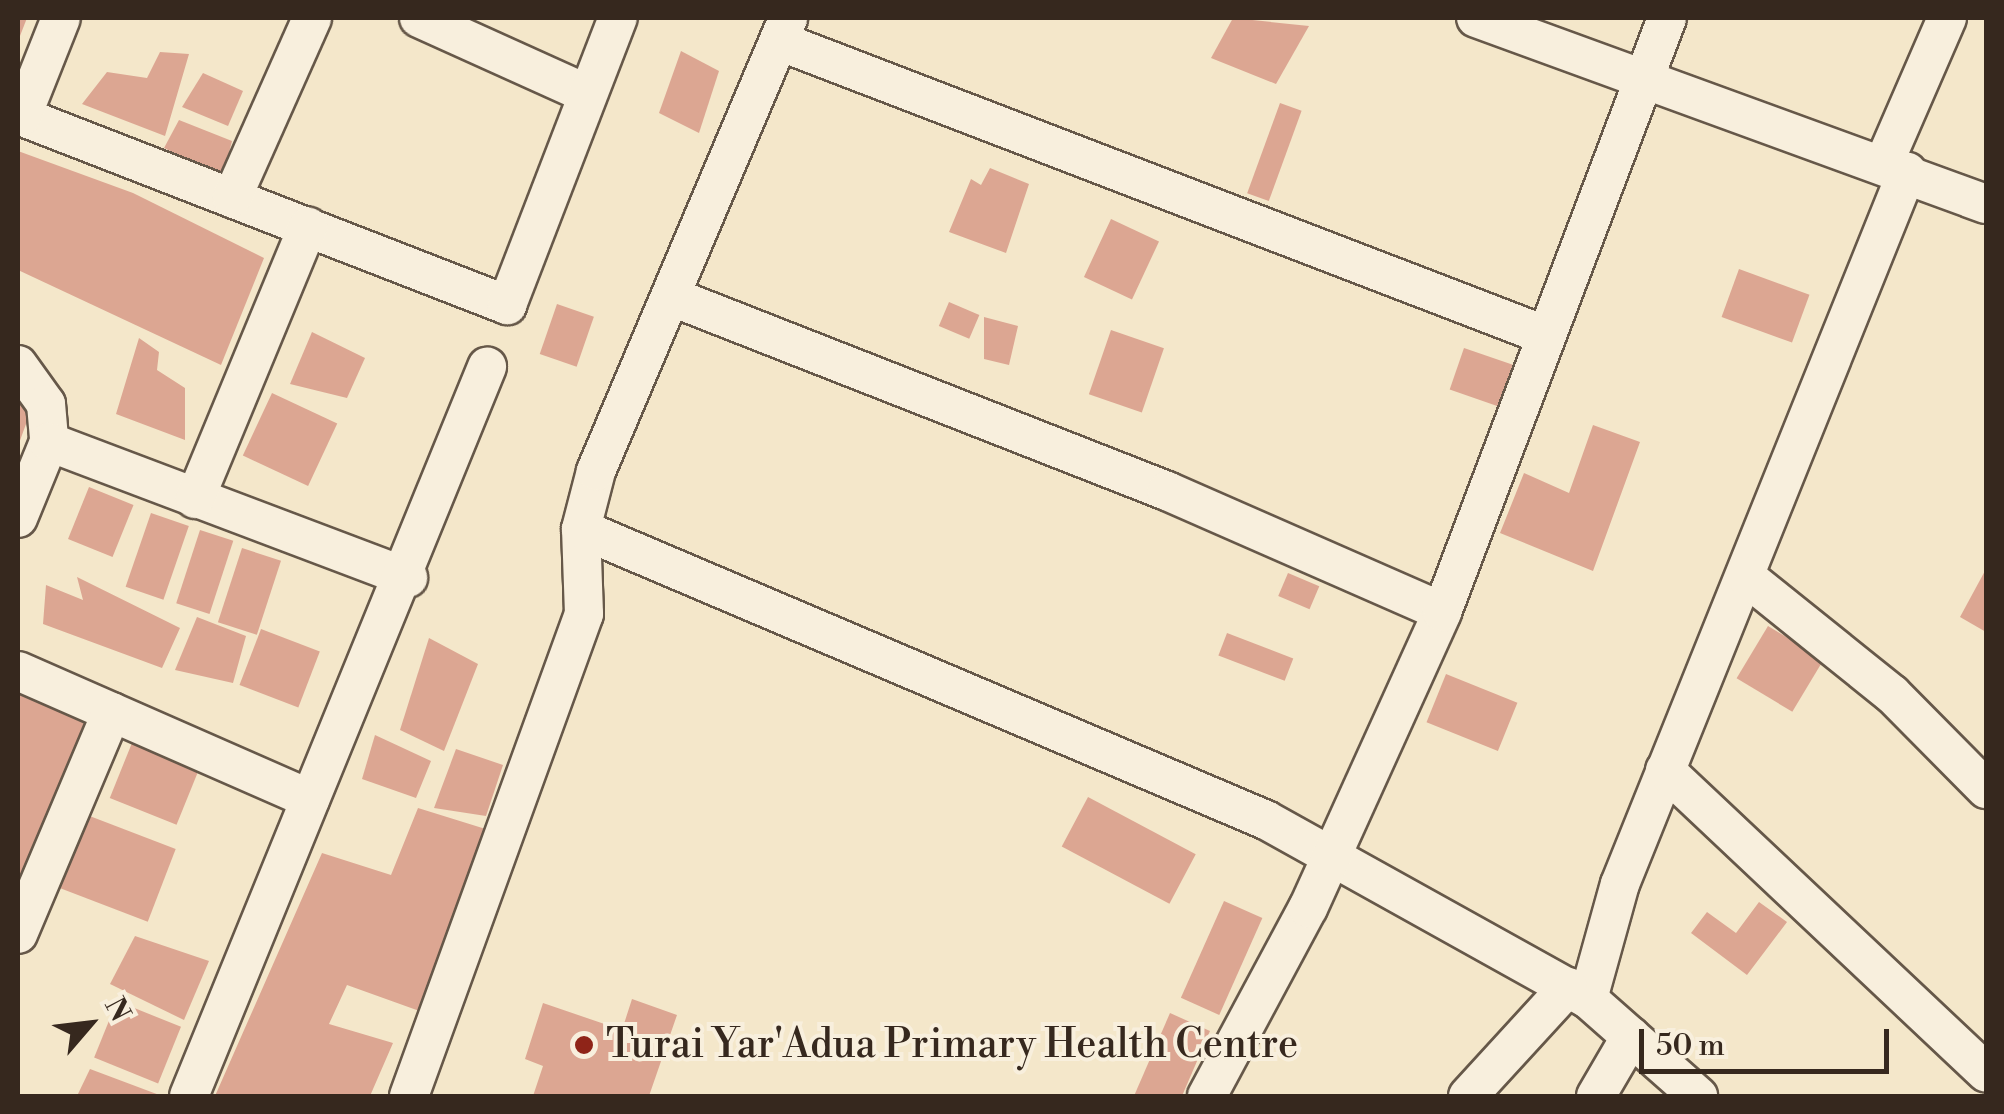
<!DOCTYPE html>
<html>
<head>
<meta charset="utf-8">
<style>
	body { margin:0 }
	#map { position:relative; width:2004px; height:1114px; overflow:hidden; background:#f4e7ca; font-family:"Libre Bodoni",serif }
	div>[style] { position:absolute }
	[style*='--x'] { left:calc(var(--x)*1px); top:calc(var(--y)*1px); width:calc(var(--w)*1px); rotate:calc(var(--a)*1deg) }
	.building>* { inset:0; background:#dca692; transform-origin:0 0 }
	.roads { filter:drop-shadow(2px 0 #665849) drop-shadow(-2px 0 #665849) drop-shadow(0 2px #665849) drop-shadow(0 -2px #665849) }
	.minor>* { height:38px; margin:-19px; padding:0 19px; transform-origin:19px; border-radius:19px; background:#f8efdd }
	.dots>* { width:28px; height:28px; translate:-50% -50%; box-sizing:border-box; border:5px solid #f8efdd; border-radius:50% }
	span { translate:-50% -50%; white-space:nowrap; text-align:center; line-height:1.15; -webkit-text-stroke:8px #f8efdd; paint-order:stroke }
	.poi-label { font-size:40px; color:#36281e }
	.left { translate:0 -50%; text-align:left }
	.frame { position:absolute; inset:0; border:20px solid #36281e; pointer-events:none }
	.north { position:absolute; left:40px; top:974px; width:100px; height:100px; -webkit-text-stroke:8px #f8efdd; paint-order:stroke; rotate:62deg; font-size:28px; font-weight:700; line-height:40px; text-align:center; color:#36281e }
	.north::after { content:''; display:block; margin:auto; width:35px; height:45px; background:#36281e; clip-path:polygon(50% 0,100% 100%,50% 72%,0 100%) }
	.scale { position:absolute; left:1639px; top:1029px; width:250px; height:45px; box-sizing:border-box; border:5px solid #36281e; border-top:0; padding-left:12px; font-size:30px; line-height:35px; white-space:nowrap; color:#36281e; -webkit-text-stroke:8px #f8efdd; paint-order:stroke }
</style>
</head>
<body>
<div id="map">
	<div class="building">
		<i style="clip-path:polygon(18px 18px,27px 18px,18px 41px)"></i>
		<i style="clip-path:polygon(1233px 18px,1309px 26px,1276px 84px,1211px 58px)"></i>
		<i style="clip-path:polygon(681px 51px,719px 71px,699px 133px,659px 113px)"></i>
		<i style="clip-path:polygon(160px 52px,189px 54px,165px 136px,82px 104px,107px 72px,147px 78px)"></i>
		<i style="clip-path:polygon(203px 73px,243px 91px,228px 126px,182px 107px)"></i>
		<i style="left:1280px;top:103px;width:23px;height:96px;rotate:20deg"></i>
		<i style="clip-path:polygon(179px 120px,232px 141px,223px 176px,164px 148px)"></i>
		<i style="clip-path:polygon(18px 151px,133px 193px,264px 258px,221px 365px,18px 270px)"></i>
		<i style="clip-path:polygon(990px 168px,1029px 184px,1006px 253px,949px 232px,971px 179px,981px 185px)"></i>
		<i style="left:1111px;top:219px;width:53px;height:64px;rotate:25deg"></i>
		<i style="left:1739px;top:269px;width:75px;height:51px;rotate:20deg"></i>
		<i style="left:949px;top:302px;width:33px;height:26px;rotate:23deg"></i>
		<i style="left:557px;top:304px;width:39px;height:53px;rotate:19deg"></i>
		<i style="clip-path:polygon(984px 317px,1018px 326px,1009px 365px,984px 359px)"></i>
		<i style="left:1111px;top:330px;width:56px;height:68px;rotate:19deg"></i>
		<i style="clip-path:polygon(312px 332px,365px 358px,347px 398px,290px 384px)"></i>
		<i style="clip-path:polygon(139px 338px,159px 352px,157px 370px,185px 388px,185px 440px,116px 414px)"></i>
		<i style="left:1464px;top:348px;width:57px;height:44px;rotate:19deg"></i>
		<i style="clip-path:polygon(18px 382px,38px 391px,18px 446px)"></i>
		<i style="left:272px;top:393px;width:72px;height:69px;rotate:25deg"></i>
		<i style="clip-path:polygon(1593px 425px,1640px 442px,1593px 571px,1500px 533px,1524px 473px,1569px 493px)"></i>
		<i style="left:89px;top:487px;width:48px;height:56px;rotate:22deg"></i>
		<i style="left:151px;top:513px;width:40px;height:78px;rotate:19deg"></i>
		<i style="left:200px;top:530px;width:35px;height:77px;rotate:18deg"></i>
		<i style="left:242px;top:548px;width:41px;height:78px;rotate:18deg"></i>
		<i style="clip-path:polygon(1986px 569px,1986px 632px,1960px 617px)"></i>
		<i style="left:1288px;top:573px;width:34px;height:25px;rotate:23deg"></i>
		<i style="clip-path:polygon(77px 577px,180px 628px,162px 668px,43px 624px,46px 585px,83px 600px)"></i>
		<i style="clip-path:polygon(197px 617px,246px 636px,233px 683px,175px 670px)"></i>
		<i style="left:1768px;top:626px;width:65px;height:61px;rotate:31deg"></i>
		<i style="left:261px;top:629px;width:63px;height:60px;rotate:21deg"></i>
		<i style="left:1227px;top:633px;width:71px;height:24px;rotate:21deg"></i>
		<i style="clip-path:polygon(429px 638px,478px 664px,444px 751px,400px 730px)"></i>
		<i style="left:1446px;top:674px;width:77px;height:52px;rotate:22deg"></i>
		<i style="clip-path:polygon(18px 694px,85px 720px,18px 900px)"></i>
		<i style="left:136px;top:733px;width:72px;height:70px;rotate:22deg"></i>
		<i style="clip-path:polygon(375px 735px,431px 761px,416px 798px,362px 779px)"></i>
		<i style="clip-path:polygon(456px 749px,503px 765px,486px 816px,434px 808px)"></i>
		<i style="left:1088px;top:797px;width:122px;height:56px;rotate:28deg"></i>
		<i style="clip-path:polygon(418px 808px,492px 831px,425px 1013px,347px 985px,329px 1024px,393px 1043px,370px 1096px,215px 1096px,322px 853px,391px 875px)"></i>
		<i style="left:87px;top:815px;width:95px;height:78px;rotate:21deg"></i>
		<i style="left:1224px;top:901px;width:42px;height:106px;rotate:24deg"></i>
		<i style="clip-path:polygon(1759px 902px,1787px 922px,1747px 975px,1691px 933px,1707px 912px,1736px 933px)"></i>
		<i style="clip-path:polygon(135px 936px,209px 961px,184px 1020px,110px 984px)"></i>
		<i style="clip-path:polygon(632px 999px,677px 1015px,649px 1096px,533px 1096px,543px 1066px,525px 1059px,543px 1003px,622px 1030px)"></i>
		<i style="left:117px;top:1001px;width:69px;height:61px;rotate:22deg"></i>
		<i style="clip-path:polygon(1170px 1013px,1210px 1031px,1182px 1096px,1134px 1096px)"></i>
		<i style="clip-path:polygon(90px 1069px,162px 1096px,77px 1096px)"></i>
	</div>
	<div class="roads">
		<div class="minor">
			<i style="--x:419;--y:18;--w:182;--a:24.3"></i>
			<i style="--x:1476;--y:18;--w:543;--a:20.04"></i>
			<i style="--x:779;--y:41;--w:817;--a:21.01"></i>
			<i style="--x:18;--y:115;--w:525;--a:21.23"></i>
			<i style="--x:507;--y:305;--w:308;--a:-68.9"></i>
			<i style="--x:22;--y:116;--w:105;--a:-68.3"></i>
			<i style="--x:1884;--y:163;--w:158;--a:-66.5"></i>
			<i style="--x:232;--y:198;--w:197;--a:-66"></i>
			<i style="--x:675;--y:298;--w:529;--a:21.42"></i>
			<i style="--x:1167;--y:491;--w:300;--a:23.7"></i>
			<i style="--x:18;--y:365;--w:48;--a:54.3"></i>
			<i style="--x:46;--y:404;--w:38;--a:85"></i>
			<i style="--x:49;--y:442;--w:82;--a:112.2"></i>
			<i style="--x:49;--y:442;--w:384;--a:20.7"></i>
			<i style="--x:195;--y:499;--w:295;--a:-67.5"></i>
			<i style="--x:581;--y:529;--w:744;--a:23.02"></i>
			<i style="--x:1266;--y:820;--w:368;--a:29.1"></i>
			<i style="--x:1588;--y:999;--w:119;--a:-74.5"></i>
			<i style="--x:1620;--y:884;--w:768;--a:-68.05"></i>
			<i style="--x:1745;--y:576;--w:189;--a:38.8"></i>
			<i style="--x:1892;--y:694;--w:134;--a:45.3"></i>
			<i style="--x:18;--y:671;--w:319;--a:23.7"></i>
			<i style="--x:1665;--y:770;--w:441;--a:43.3"></i>
			<i style="--x:18;--y:934;--w:241;--a:-67.1"></i>
			<i style="--x:1588;--y:999;--w:147;--a:41.4"></i>
			<i style="--x:189;--y:1096;--w:788;--a:-67.77"></i>
			<i style="--x:409;--y:1096;--w:513;--a:-70.05"></i>
			<i style="--x:584;--y:614;--w:85;--a:-92"></i>
			<i style="--x:581;--y:529;--w:60;--a:-75.5"></i>
			<i style="--x:596;--y:471;--w:492;--a:-67"></i>
			<i style="--x:1207;--y:1096;--w:213;--a:-61.8"></i>
			<i style="--x:1308;--y:908;--w:325;--a:-65.6"></i>
			<i style="--x:1442;--y:612;--w:635;--a:-69.25"></i>
			<i style="--x:1468;--y:1096;--w:148;--a:-47.5"></i>
			<i style="--x:1596;--y:1096;--w:69;--a:-59.7"></i>
		</div>
	</div>
	<div class="dots">
		<i style="left:584px;top:1045px;background:#8f2418"></i>
	</div>
	<div class="poi-label">
		<span class="left" style="left:606px;top:1045px">Turai Yar'Adua Primary Health Centre</span>
	</div>
	<div class="frame"></div>
	<div class="north">N</div>
	<div class="scale">50 m</div>
</div>
</body>
</html>
